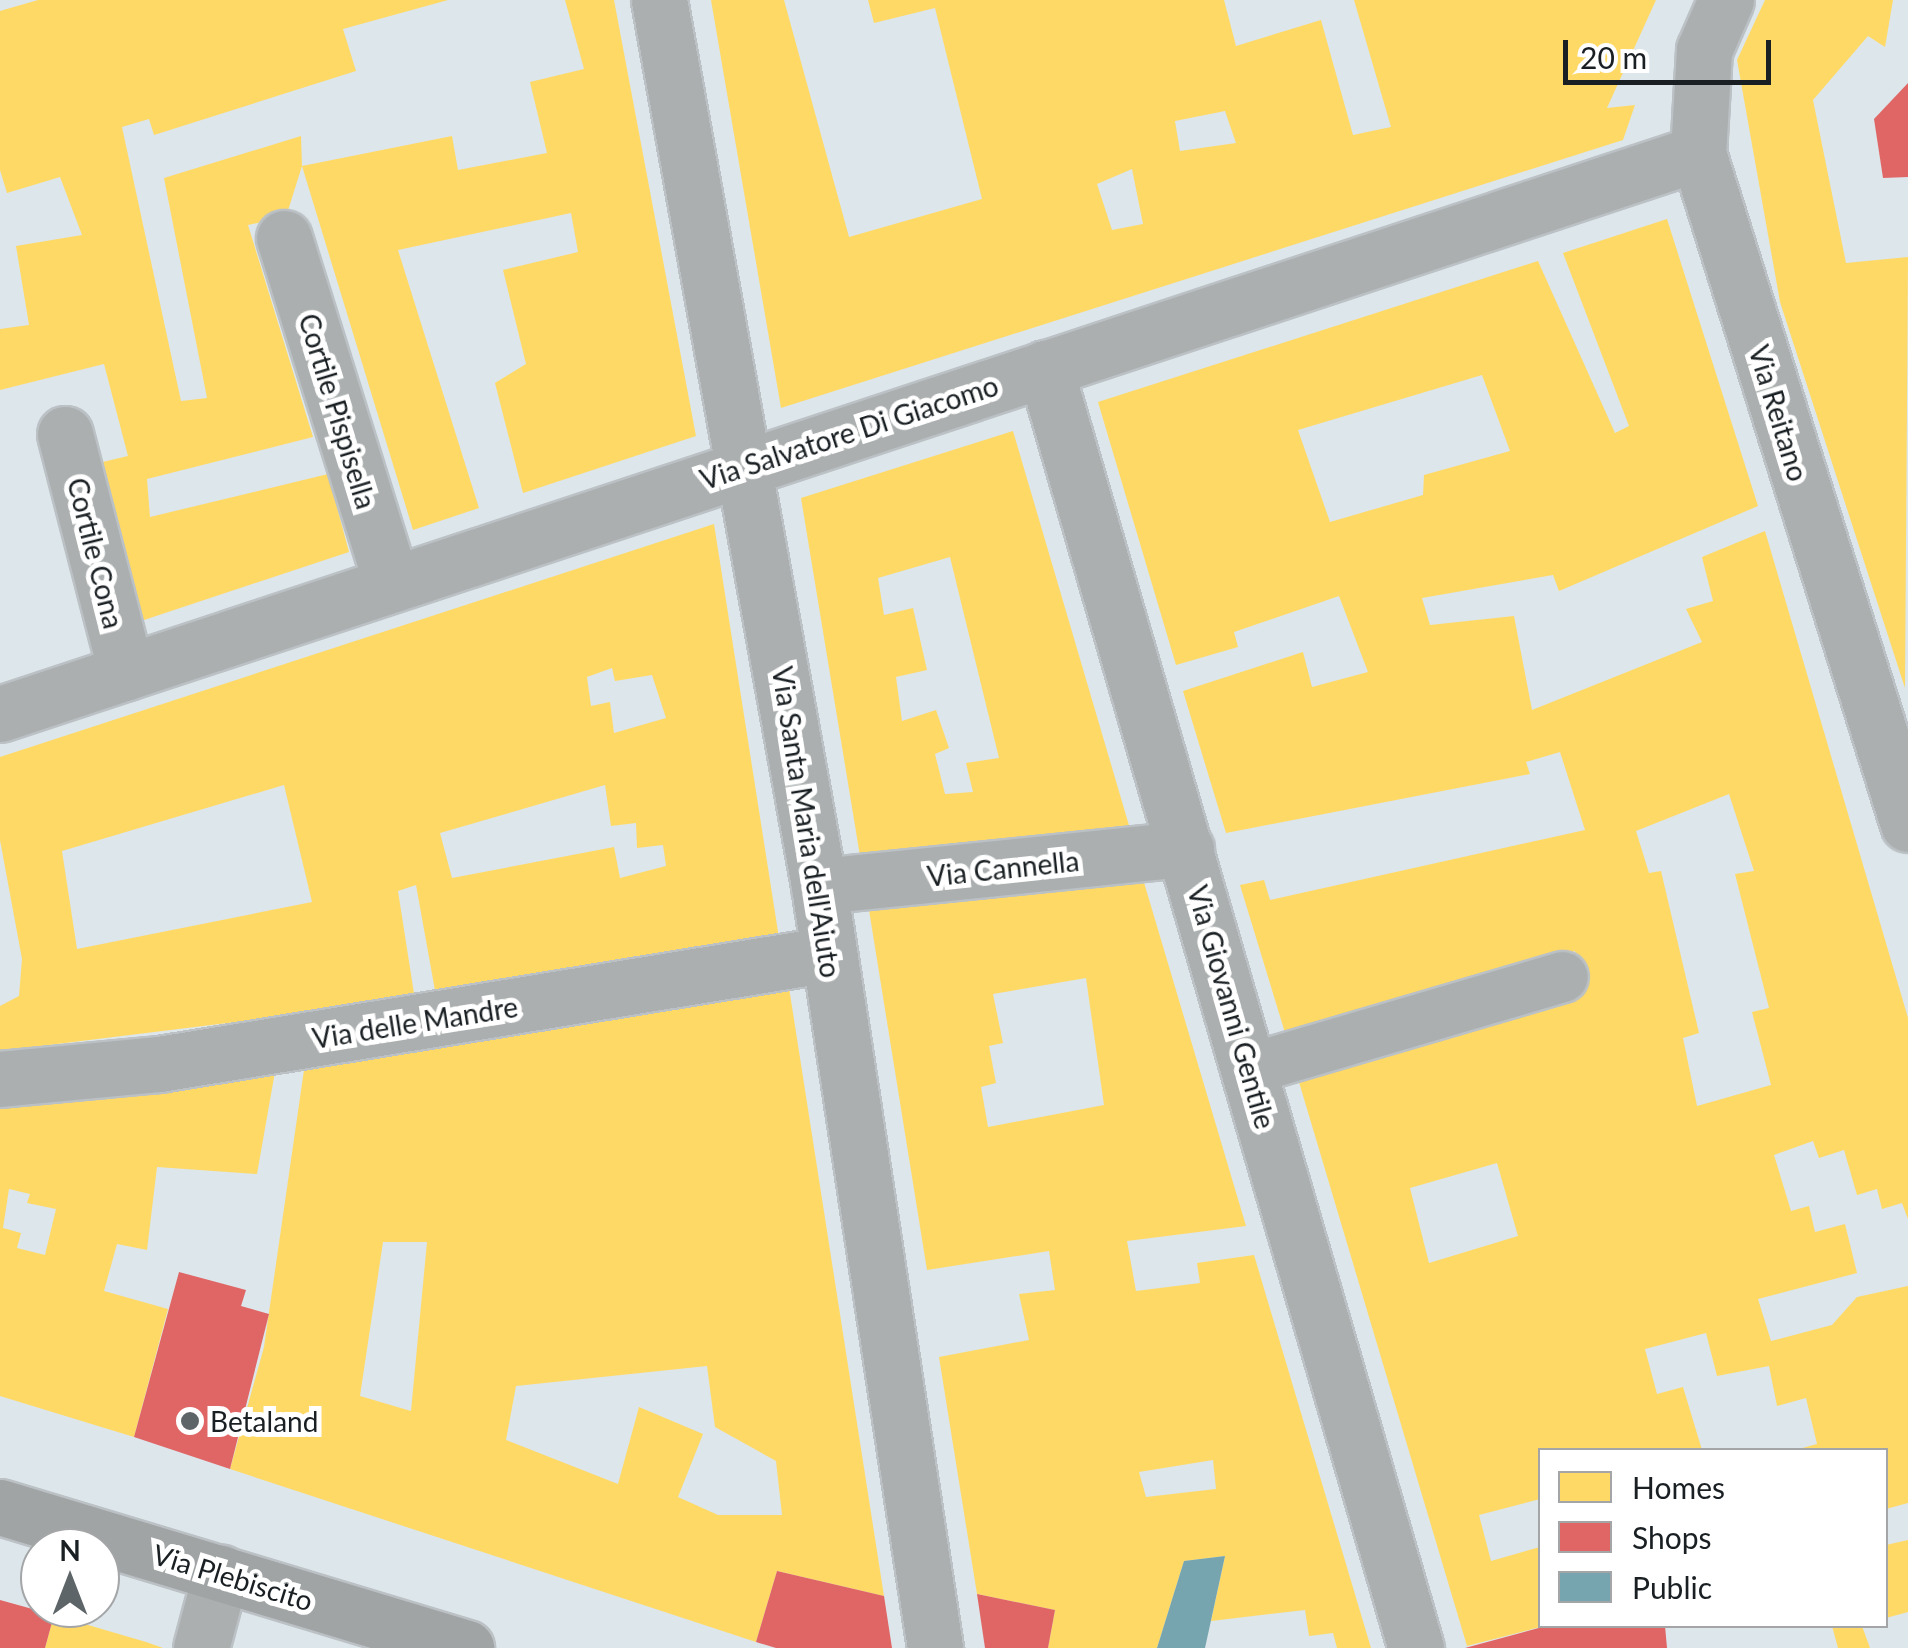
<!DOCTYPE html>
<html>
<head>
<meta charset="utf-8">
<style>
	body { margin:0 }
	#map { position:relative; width:1908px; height:1648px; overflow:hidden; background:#dde6ea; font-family:Lato,sans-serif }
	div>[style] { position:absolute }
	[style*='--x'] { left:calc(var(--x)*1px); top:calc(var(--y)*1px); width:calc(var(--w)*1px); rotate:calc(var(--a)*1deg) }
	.homes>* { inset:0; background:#ffd966 }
	.shops>* { inset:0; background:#e06666 }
	.public>* { inset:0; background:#76a5af }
	.roads { filter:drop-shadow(2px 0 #bbc1c5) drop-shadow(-2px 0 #bbc1c5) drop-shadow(0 2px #bbc1c5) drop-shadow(0 -2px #bbc1c5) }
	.pedestrian>* { height:50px; margin:-25px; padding:0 25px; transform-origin:25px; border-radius:25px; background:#abafb0 }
	.minor>* { height:55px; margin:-27.5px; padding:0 27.5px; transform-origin:27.5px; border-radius:27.5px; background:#abafb0 }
	.secondary>* { height:55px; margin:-27.5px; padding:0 27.5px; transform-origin:27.5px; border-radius:27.5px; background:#a1a4a5 }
	.dots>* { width:28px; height:28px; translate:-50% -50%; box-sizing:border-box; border:5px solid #fff; border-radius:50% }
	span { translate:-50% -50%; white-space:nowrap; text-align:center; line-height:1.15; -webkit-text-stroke:10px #fff; paint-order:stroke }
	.street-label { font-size:28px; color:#191f22 }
	.poi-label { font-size:28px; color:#191f22 }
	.left { translate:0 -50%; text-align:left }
	.legend { position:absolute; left:1538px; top:1448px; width:350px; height:180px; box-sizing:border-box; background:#fff; border:2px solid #a3a5a7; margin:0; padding:12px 18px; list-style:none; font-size:30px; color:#191f22 }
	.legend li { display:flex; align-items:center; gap:20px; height:50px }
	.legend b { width:50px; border:2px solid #a3a5a7 }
	.north { position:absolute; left:20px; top:1528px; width:100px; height:100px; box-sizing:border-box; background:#fff; border:2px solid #a3a5a7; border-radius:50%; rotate:0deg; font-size:28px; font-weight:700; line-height:40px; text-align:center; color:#191f22 }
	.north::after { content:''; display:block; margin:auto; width:35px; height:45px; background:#5e6568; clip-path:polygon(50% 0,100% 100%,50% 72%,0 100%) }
	.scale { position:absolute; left:1563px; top:40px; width:208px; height:45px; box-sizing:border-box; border:5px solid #191f22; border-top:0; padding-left:12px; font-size:30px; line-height:35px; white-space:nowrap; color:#191f22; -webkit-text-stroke:8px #fff; paint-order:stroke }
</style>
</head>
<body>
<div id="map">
	<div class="homes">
		<i style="clip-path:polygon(38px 0,448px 0,343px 29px,356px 71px,154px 135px,149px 119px,122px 127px,181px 401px,207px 398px,164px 178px,301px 136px,302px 166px,286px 217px,248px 225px,313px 437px,147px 479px,150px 517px,328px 474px,349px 552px,126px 626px,90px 465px,128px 456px,104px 364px,0 390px,0 329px,29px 325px,16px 246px,82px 235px,60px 177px,7px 193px,0 170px,0 11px)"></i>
		<i style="clip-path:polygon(565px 0,614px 0,696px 436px,523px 493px,495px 383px,526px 364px,503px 270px,578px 252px,571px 213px,398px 250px,479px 508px,413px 530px,302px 166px,452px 136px,458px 170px,547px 153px,530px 82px,584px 69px)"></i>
		<i style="clip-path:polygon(evenodd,711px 0,784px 0,849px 237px,982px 199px,935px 8px,874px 23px,868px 0,1224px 0,1236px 46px,1321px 20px,1353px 135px,1391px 127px,1354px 0,1656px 0,1607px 108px,1635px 105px,1623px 140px,781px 408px,711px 0,1225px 111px,1236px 143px,1180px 151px,1175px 121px,1225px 111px,711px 0,1132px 169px,1143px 224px,1112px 230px,1097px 184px,1132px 169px)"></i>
		<i style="clip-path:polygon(1765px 0,1893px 0,1885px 47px,1868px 36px,1813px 100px,1846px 263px,1908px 257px,1905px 688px,1780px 302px,1737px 60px)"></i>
		<i style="clip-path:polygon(evenodd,1667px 219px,1758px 506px,1559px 591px,1553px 575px,1422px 598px,1430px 625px,1514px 616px,1532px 710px,1702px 642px,1686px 609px,1713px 601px,1702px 557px,1765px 531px,1908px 1018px,1908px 1219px,1902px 1203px,1882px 1209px,1877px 1189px,1857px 1195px,1844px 1150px,1819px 1158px,1813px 1141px,1774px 1155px,1791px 1211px,1809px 1206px,1815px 1232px,1845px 1224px,1857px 1273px,1758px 1299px,1771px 1341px,1832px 1325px,1857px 1297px,1908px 1286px,1908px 1503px,1886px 1509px,1886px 1450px,1795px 1450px,1817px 1444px,1806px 1398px,1777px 1406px,1769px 1366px,1717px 1376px,1706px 1333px,1645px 1349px,1657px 1394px,1683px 1387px,1702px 1450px,1540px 1450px,1540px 1499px,1479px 1515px,1491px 1561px,1540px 1547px,1540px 1627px,1467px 1646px,1296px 1072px,1583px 987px,1575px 951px,1286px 1036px,1240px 885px,1264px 880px,1270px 900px,1585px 830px,1560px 752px,1526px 762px,1530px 774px,1226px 833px,1183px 691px,1303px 652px,1312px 687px,1368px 672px,1339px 596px,1234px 632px,1238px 647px,1176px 665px,1098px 402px,1538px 261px,1615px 433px,1629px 426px,1563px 253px,1667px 219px,1482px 375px,1510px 451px,1424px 475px,1423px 495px,1330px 522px,1298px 430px,1482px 375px,1667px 219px,1729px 794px,1754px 871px,1735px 874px,1769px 1008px,1752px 1012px,1771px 1085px,1697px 1106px,1683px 1038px,1699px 1033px,1661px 871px,1649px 873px,1636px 831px,1729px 794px,1667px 219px,1497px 1163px,1518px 1236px,1429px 1263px,1410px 1188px,1497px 1163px)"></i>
		<i style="clip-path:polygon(evenodd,1013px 431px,1133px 839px,861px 862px,801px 498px,1013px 431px,950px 557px,999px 758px,966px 763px,973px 792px,945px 794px,935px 754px,949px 748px,936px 710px,902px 721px,896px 677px,927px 670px,913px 608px,884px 615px,878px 578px,950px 557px)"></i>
		<i style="clip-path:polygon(evenodd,714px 524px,779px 938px,436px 996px,416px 885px,398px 891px,415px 1000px,0 1051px,0 1006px,19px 996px,22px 959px,0 840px,0 757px,714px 524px,612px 668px,615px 681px,652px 675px,666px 718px,614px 733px,610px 702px,591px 706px,587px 677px,612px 668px,714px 524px,284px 785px,312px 902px,77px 949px,62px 851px,284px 785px,714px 524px,605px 785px,611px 826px,636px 823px,637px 848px,663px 845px,666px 866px,620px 878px,614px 847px,452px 878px,440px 833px,605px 785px)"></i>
		<i style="clip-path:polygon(evenodd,1140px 869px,1246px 1226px,1127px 1241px,1136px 1291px,1200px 1283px,1197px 1263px,1254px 1255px,1371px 1648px,1337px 1648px,1333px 1633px,1309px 1636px,1305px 1610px,1211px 1621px,1225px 1556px,1184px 1561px,1157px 1648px,1048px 1648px,1055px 1610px,977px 1594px,939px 1357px,1029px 1340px,1019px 1294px,1055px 1290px,1049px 1251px,927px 1270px,869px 910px,1140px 869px,1086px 978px,1104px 1105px,988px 1127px,981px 1087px,996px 1083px,989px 1046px,1003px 1043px,993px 994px,1086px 978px,1140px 869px,1213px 1460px,1216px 1489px,1146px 1497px,1139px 1472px,1213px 1460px)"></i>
		<i style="clip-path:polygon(evenodd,788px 981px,884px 1596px,777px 1571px,756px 1642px,230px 1469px,264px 1347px,305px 1063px,788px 981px,383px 1242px,427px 1242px,411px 1411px,360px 1396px,383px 1242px,788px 981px,707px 1366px,715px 1427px,776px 1461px,782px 1515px,718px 1515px,678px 1497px,703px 1434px,639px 1407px,618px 1484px,506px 1440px,516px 1386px,707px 1366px)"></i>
		<i style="clip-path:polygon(evenodd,276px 1066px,257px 1174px,157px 1167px,147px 1250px,117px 1244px,104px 1291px,168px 1309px,134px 1437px,0 1396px,0 1099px,276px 1066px,9px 1189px,30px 1194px,27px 1203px,56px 1209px,45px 1255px,17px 1248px,21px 1233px,3px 1228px,9px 1189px)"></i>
		<i style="clip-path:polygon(1908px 1540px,1908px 1612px,1886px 1618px,1886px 1545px)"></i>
		<i style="clip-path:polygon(54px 1615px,146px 1642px,163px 1648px,45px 1648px)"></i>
		<i style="clip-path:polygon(1832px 1626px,1862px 1626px,1870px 1648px,1838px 1648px)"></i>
	</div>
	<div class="shops">
		<i style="clip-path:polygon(1908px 83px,1908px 177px,1883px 178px,1874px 119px)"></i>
		<i style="clip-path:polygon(179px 1272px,246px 1290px,241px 1306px,269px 1314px,230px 1469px,134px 1437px)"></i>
		<i style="clip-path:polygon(777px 1571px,884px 1596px,892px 1648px,776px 1648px,756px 1642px)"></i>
		<i style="clip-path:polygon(977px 1594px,1055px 1610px,1048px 1648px,985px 1648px)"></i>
		<i style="clip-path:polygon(0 1600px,54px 1615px,45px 1648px,0 1648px)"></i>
		<i style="clip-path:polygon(1546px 1626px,1665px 1626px,1667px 1648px,1465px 1648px)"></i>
	</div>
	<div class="public">
		<i style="clip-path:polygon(1225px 1556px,1205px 1648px,1157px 1648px,1184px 1561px)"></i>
	</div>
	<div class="roads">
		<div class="pedestrian">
			<i style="--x:1250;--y:1069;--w:326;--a:-16.4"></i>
		</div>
		<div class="minor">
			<i style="--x:659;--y:0;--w:900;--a:79.76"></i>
			<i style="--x:819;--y:886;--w:771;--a:81.34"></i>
			<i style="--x:1726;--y:0;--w:55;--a:113.7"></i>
			<i style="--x:1704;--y:50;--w:103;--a:93.3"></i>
			<i style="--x:1698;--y:153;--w:703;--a:72.62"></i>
			<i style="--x:284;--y:238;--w:362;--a:72.7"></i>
			<i style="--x:1045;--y:368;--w:1333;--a:73.84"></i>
			<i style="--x:65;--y:434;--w:246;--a:75.6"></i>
			<i style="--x:0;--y:714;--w:1788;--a:-18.28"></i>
			<i style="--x:819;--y:886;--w:369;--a:-5.8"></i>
			<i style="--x:0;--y:1079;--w:160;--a:-5.4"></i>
			<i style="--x:159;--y:1064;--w:679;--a:-9.32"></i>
			<i style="--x:201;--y:1648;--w:78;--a:-75.1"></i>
		</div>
		<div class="secondary">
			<i style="--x:0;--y:1507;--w:487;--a:16.8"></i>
		</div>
	</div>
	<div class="dots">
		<i style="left:190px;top:1421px;background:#5e6568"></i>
	</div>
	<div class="street-label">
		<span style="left:338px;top:411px;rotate:73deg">Cortile Pispisella</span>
		<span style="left:1779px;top:413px;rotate:73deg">Via Reitano</span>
		<span style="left:849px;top:432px;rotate:-18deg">Via Salvatore Di Giacomo</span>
		<span style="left:96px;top:553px;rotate:76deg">Cortile Cona</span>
		<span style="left:807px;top:822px;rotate:81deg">Via Santa Maria dell'Aiuto</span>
		<span style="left:1003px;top:868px;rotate:-6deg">Via Cannella</span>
		<span style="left:1232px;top:1007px;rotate:74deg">Via Giovanni Gentile</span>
		<span style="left:415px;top:1022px;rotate:-9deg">Via delle Mandre</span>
		<span style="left:233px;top:1577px;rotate:17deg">Via Plebiscito</span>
	</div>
	<div class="poi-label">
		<span class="left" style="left:210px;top:1421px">Betaland</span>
	</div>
	<ul class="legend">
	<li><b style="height:28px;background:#ffd966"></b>Homes</li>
	<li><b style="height:28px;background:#e06666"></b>Shops</li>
	<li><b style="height:28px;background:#76a5af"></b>Public</li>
	</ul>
	<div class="north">N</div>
	<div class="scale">20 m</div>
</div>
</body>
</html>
